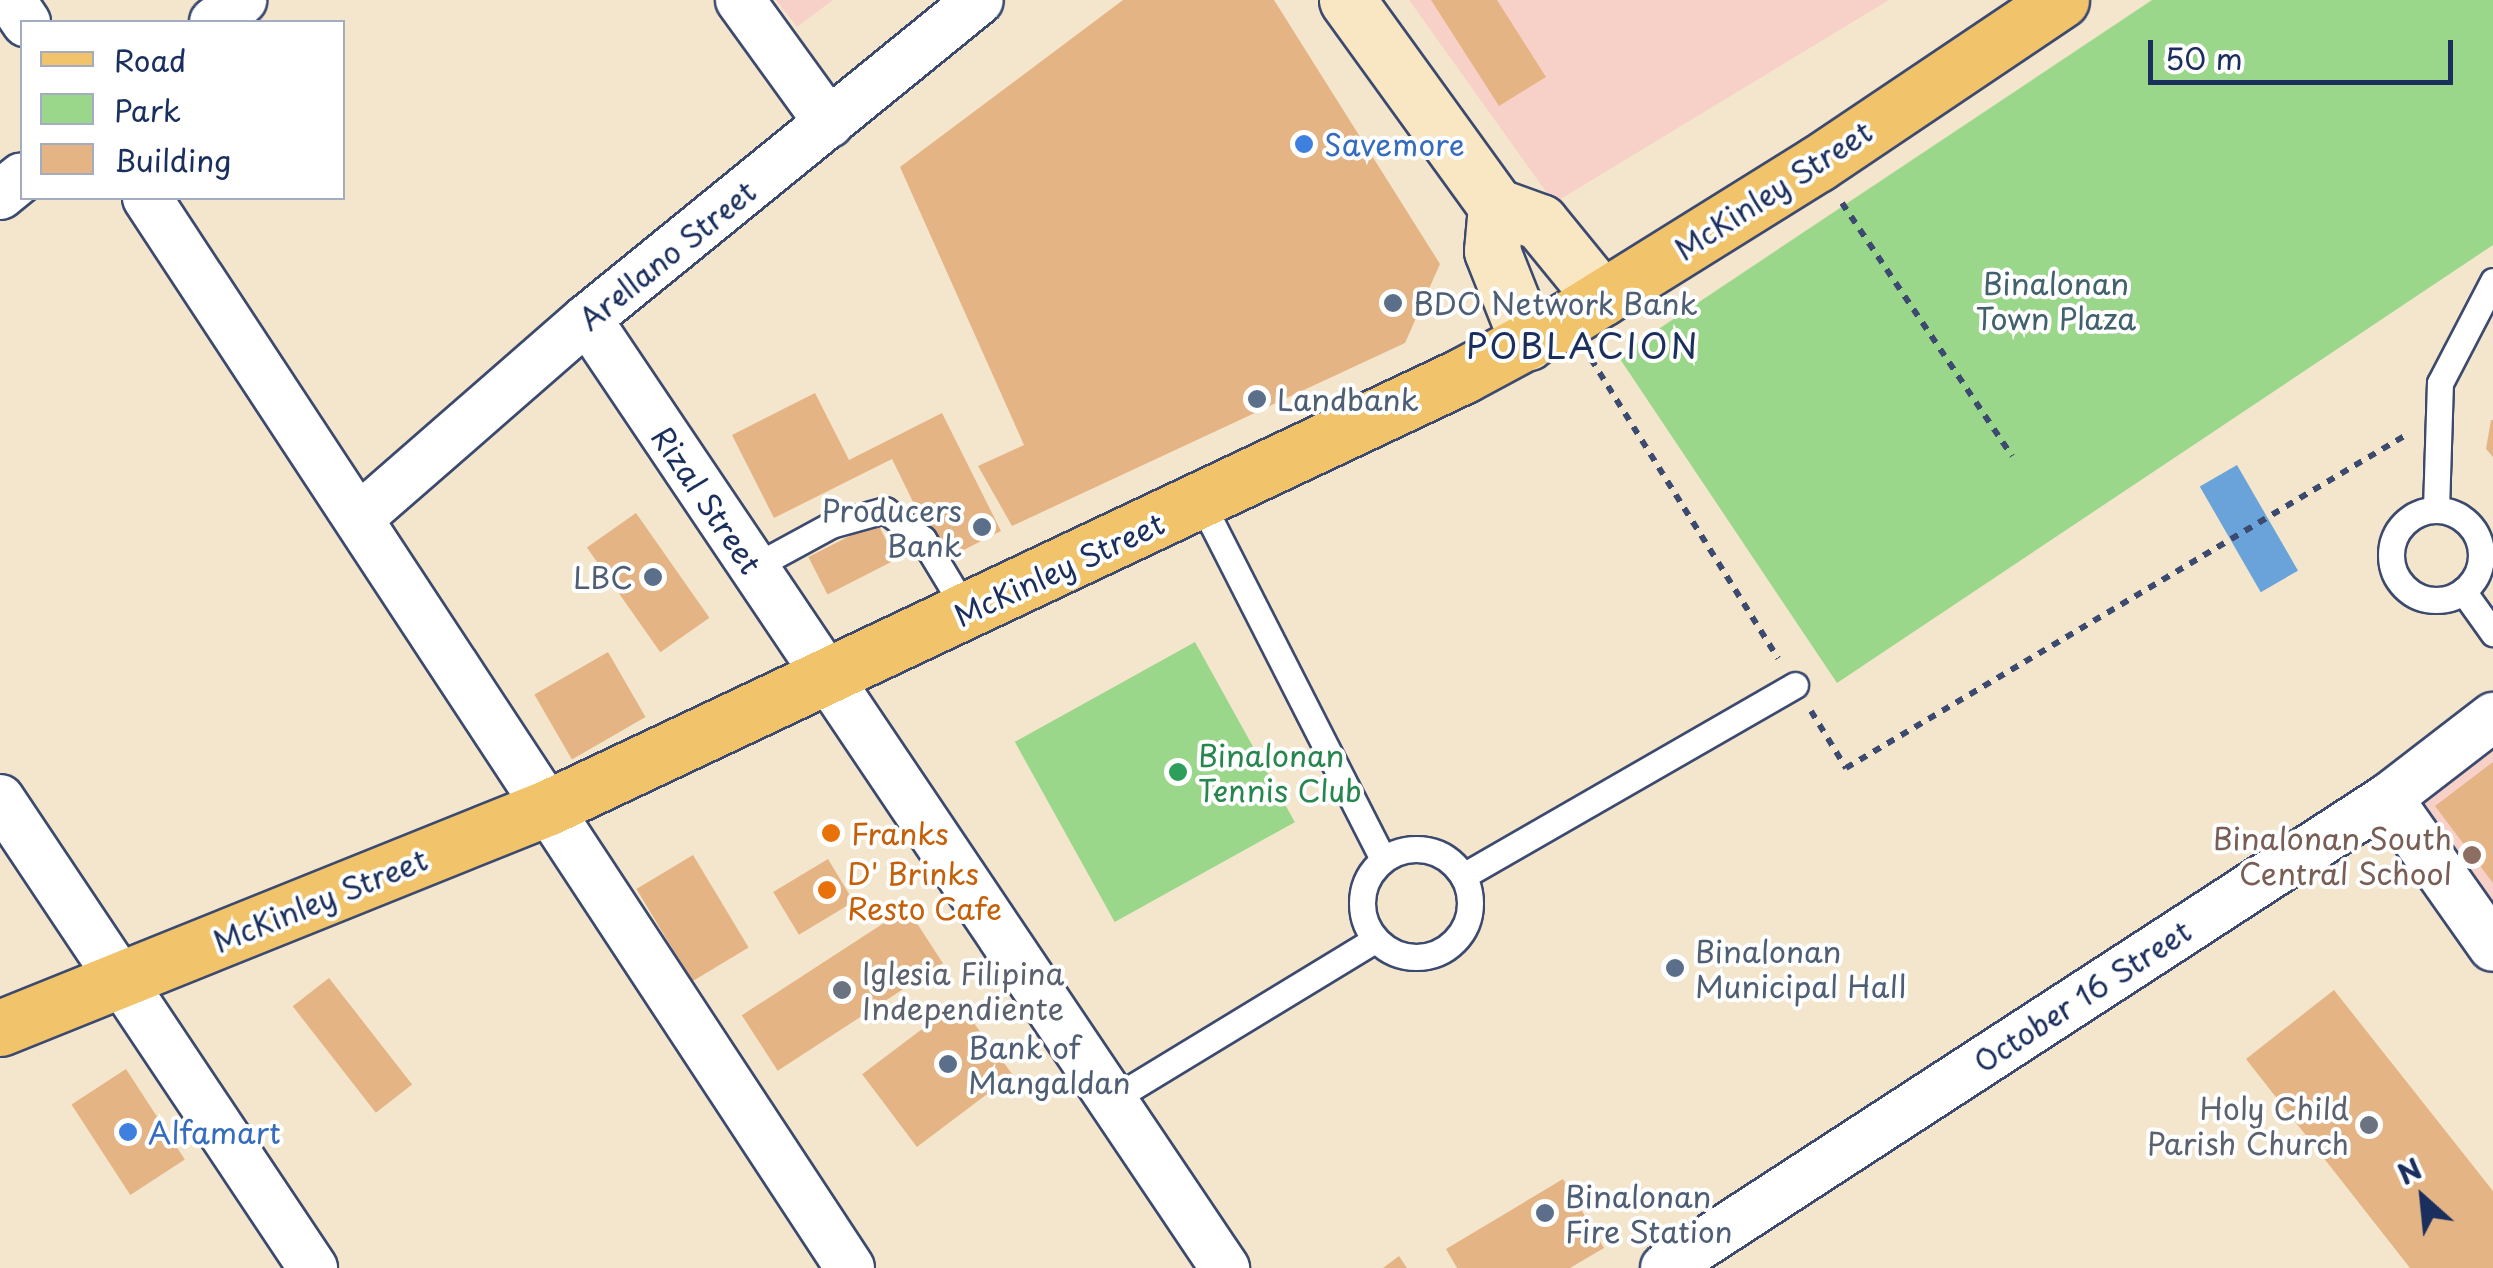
<!DOCTYPE html>
<html>
<head>
<meta charset="utf-8">
<style>
	body { margin:0 }
	#map { position:relative; width:2493px; height:1268px; overflow:hidden; background:#f4e6cd; font-family:"Playpen Sans",sans-serif }
	div>[style] { position:absolute }
	[style*='--x'] { left:calc(var(--x)*1px); top:calc(var(--y)*1px); width:calc(var(--w)*1px); rotate:calc(var(--a)*1deg) }
	.built>* { inset:0; background:#f7d1c8 }
	.green>* { inset:0; background:#9bd78b; transform-origin:0 0 }
	.water>* { inset:0; background:#6aa3d9; transform-origin:0 0 }
	.building>* { inset:0; background:#e5b485; transform-origin:0 0 }
	.path>* { height:6px; margin-top:-3px; transform-origin:0; background:repeating-linear-gradient(90deg,#3c4a6f 0 8px,transparent 0 16px) }
	.roads { filter:drop-shadow(2px 0 #3c4a6f) drop-shadow(-2px 0 #3c4a6f) drop-shadow(0 2px #3c4a6f) drop-shadow(0 -2px #3c4a6f) }
	.lane>* { height:25px; margin:-12.5px; padding:0 12.5px; transform-origin:12.5px; border-radius:12.5px; background:#fff }
	.lane>.ring { margin:-12.5px; padding:0; box-sizing:content-box; background:none; border:25px solid #fff; border-radius:50% }
	.street>* { height:48px; margin:-24px; padding:0 24px; transform-origin:24px; border-radius:24px; background:#fff }
	.secondary>* { height:55px; margin:-27.5px; padding:0 27.5px; transform-origin:27.5px; border-radius:27.5px; background:#f9e7c3 }
	.primary>* { height:55px; margin:-27.5px; padding:0 27.5px; transform-origin:27.5px; border-radius:27.5px; background:#f1c36a }
	.dots>* { width:28px; height:28px; translate:-50% -50%; box-sizing:border-box; border:5px solid #fff; border-radius:50% }
	span { translate:-50% -50%; white-space:nowrap; text-align:center; line-height:1.15; -webkit-text-stroke:8px #fff; paint-order:stroke }
	.shop-label { font-size:30px; color:#366cbe }
	.left { translate:0 -50%; text-align:left }
	.street-label { font-size:30px; color:#1b2f5e }
	.park-label { font-size:30px; color:#41616c }
	.service-label { font-size:30px; color:#4e5e75 }
	.right { translate:-100% -50%; text-align:right }
	.leisure-label { font-size:30px; color:#27864d }
	.food-label { font-size:30px; color:#c56008 }
	.education-label { font-size:30px; color:#785e54 }
	.worship-label { font-size:30px; color:#5b616d }
	.quarter-label { font-size:35px; color:#1b2f5e; letter-spacing:2.5px }
	.legend { position:absolute; left:20px; top:20px; width:325px; height:180px; box-sizing:border-box; background:#fff; border:2px solid #a4acbf; margin:0; padding:12px 18px; list-style:none; font-size:30px; color:#1b2f5e }
	.legend li { display:flex; align-items:center; gap:20px; height:50px }
	.legend b { width:50px; border:2px solid #a4acbf }
	.north { position:absolute; left:2373px; top:1148px; width:100px; height:100px; -webkit-text-stroke:8px #fff; paint-order:stroke; rotate:333deg; font-size:28px; font-weight:700; line-height:40px; text-align:center; color:#1b2f5e }
	.north::after { content:''; display:block; margin:auto; width:35px; height:45px; background:#1b2f5e; clip-path:polygon(50% 0,100% 100%,50% 72%,0 100%) }
	.scale { position:absolute; left:2148px; top:40px; width:305px; height:45px; box-sizing:border-box; border:5px solid #1b2f5e; border-top:0; padding-left:12px; font-size:30px; line-height:35px; white-space:nowrap; color:#1b2f5e; -webkit-text-stroke:8px #fff; paint-order:stroke }
</style>
</head>
<body>
<div id="map">
	<div class="built">
		<i style="clip-path:polygon(776px 0,833px 0,797px 27px)"></i>
		<i style="clip-path:polygon(1409px 0,1889px 0,1554px 203px)"></i>
		<i style="clip-path:polygon(2493px 741px,2493px 914px,2409px 796px)"></i>
	</div>
	<div class="green">
		<i style="clip-path:polygon(2152px 0,2493px 0,2493px 245px,1837px 683px,1618px 356px)"></i>
		<i style="left:1195px;top:642px;width:206px;height:206px;rotate:61deg"></i>
	</div>
	<div class="water">
		<i style="left:2237px;top:465px;width:122px;height:43px;rotate:60deg"></i>
	</div>
	<div class="building">
		<i style="clip-path:polygon(1123px 0,1274px 0,1440px 264px,1405px 343px,1012px 526px,978px 466px,1024px 445px,900px 167px)"></i>
		<i style="clip-path:polygon(1431px 0,1497px 0,1546px 77px,1499px 106px)"></i>
		<i style="clip-path:polygon(815px 393px,849px 460px,942px 413px,1001px 531px,942px 561px,892px 459px,774px 518px,732px 435px)"></i>
		<i style="clip-path:polygon(2491px 420px,2493px 420px,2493px 457px,2486px 449px)"></i>
		<i style="left:636px;top:513px;width:128px;height:60px;rotate:55deg"></i>
		<i style="left:877px;top:522px;width:42px;height:77px;rotate:63deg"></i>
		<i style="left:608px;top:652px;width:75px;height:85px;rotate:60deg"></i>
		<i style="clip-path:polygon(2493px 762px,2493px 883px,2435px 806px)"></i>
		<i style="left:693px;top:855px;width:108px;height:66px;rotate:59deg"></i>
		<i style="left:828px;top:859px;width:50px;height:64px;rotate:59deg"></i>
		<i style="left:907px;top:908px;width:66px;height:197px;rotate:57deg"></i>
		<i style="left:329px;top:978px;width:135px;height:46px;rotate:52deg"></i>
		<i style="clip-path:polygon(2334px 990px,2493px 1191px,2493px 1268px,2410px 1268px,2246px 1059px)"></i>
		<i style="left:958px;top:1002px;width:91px;height:120px;rotate:53deg"></i>
		<i style="left:126px;top:1069px;width:108px;height:65px;rotate:57deg"></i>
		<i style="clip-path:polygon(1563px 1179px,1604px 1248px,1570px 1268px,1457px 1268px,1446px 1249px)"></i>
		<i style="clip-path:polygon(1399px 1256px,1407px 1268px,1383px 1268px)"></i>
	</div>
	<div class="path">
		<i style="--x:1842;--y:203;--w:305;--a:56.1"></i>
		<i style="--x:1591;--y:359;--w:353;--a:58"></i>
		<i style="--x:1811;--y:711;--w:67;--a:58.4"></i>
		<i style="--x:1846;--y:768;--w:652;--a:-30.74"></i>
	</div>
	<div class="roads">
		<div class="lane">
			<i style="--x:1201;--y:502;--w:401;--a:63"></i>
			<i style="--x:2436;--y:509;--w:126;--a:-88.2"></i>
			<i style="--x:2440;--y:383;--w:115;--a:-62.5"></i>
			<i class="ring" style="left:2391px;top:510px;width:65px;height:65px"></i>
			<i style="--x:752;--y:568;--w:90;--a:-28.6"></i>
			<i style="--x:831;--y:525;--w:56;--a:-15.5"></i>
			<i style="--x:885;--y:510;--w:48;--a:37.3"></i>
			<i style="--x:923;--y:539;--w:85;--a:58.9"></i>
			<i style="--x:2463;--y:591;--w:52;--a:54.5"></i>
			<i class="ring" style="left:1362px;top:849px;width:83px;height:83px"></i>
			<i style="--x:1463;--y:876;--w:383;--a:-29.9"></i>
			<i style="--x:1113;--y:1099;--w:306;--a:-31.3"></i>
		</div>
		<div class="street">
			<i style="--x:11;--y:0;--w:27;--a:56"></i>
			<i style="--x:740;--y:0;--w:152;--a:54.1"></i>
			<i style="--x:214;--y:22;--w:36;--a:-38"></i>
			<i style="--x:0;--y:195;--w:28;--a:-39"></i>
			<i style="--x:147;--y:198;--w:1280;--a:56.69"></i>
			<i style="--x:587;--y:319;--w:1144;--a:56.09"></i>
			<i style="--x:360;--y:517;--w:301;--a:-41.1"></i>
			<i style="--x:587;--y:319;--w:505;--a:-39.14"></i>
			<i style="--x:2388;--y:798;--w:182;--a:54.8"></i>
			<i style="--x:0;--y:799;--w:564;--a:56.28"></i>
			<i style="--x:1665;--y:1268;--w:862;--a:-33.03"></i>
			<i style="--x:2388;--y:798;--w:133;--a:-37.6"></i>
		</div>
		<div class="secondary">
			<i style="--x:1347;--y:0;--w:254;--a:54.1"></i>
			<i style="--x:1496;--y:206;--w:47;--a:20"></i>
			<i style="--x:1540;--y:222;--w:98;--a:50.8"></i>
			<i style="--x:1496;--y:206;--w:45;--a:95.1"></i>
			<i style="--x:1492;--y:251;--w:98;--a:68.4"></i>
		</div>
		<div class="primary">
			<i style="--x:0;--y:1028;--w:592;--a:-21.93"></i>
			<i style="--x:549;--y:807;--w:1012;--a:-25.27"></i>
			<i style="--x:1464;--y:375;--w:116;--a:-28.3"></i>
			<i style="--x:1566;--y:320;--w:296;--a:-31.9"></i>
			<i style="--x:1817;--y:164;--w:294;--a:-33.9"></i>
		</div>
	</div>
	<div class="dots">
		<i style="left:1304px;top:144px;background:#3f7fe0"></i>
		<i style="left:1393px;top:303px;background:#5c6f8a"></i>
		<i style="left:1257px;top:399px;background:#5c6f8a"></i>
		<i style="left:982px;top:527px;background:#5c6f8a"></i>
		<i style="left:653px;top:577px;background:#5c6f8a"></i>
		<i style="left:1178px;top:772px;background:#2e9e5b"></i>
		<i style="left:831px;top:833px;background:#e8710a"></i>
		<i style="left:2472px;top:855px;background:#8d6e63"></i>
		<i style="left:827px;top:890px;background:#e8710a"></i>
		<i style="left:1675px;top:968px;background:#5c6f8a"></i>
		<i style="left:842px;top:990px;background:#6b7280"></i>
		<i style="left:948px;top:1064px;background:#5c6f8a"></i>
		<i style="left:2369px;top:1125px;background:#6b7280"></i>
		<i style="left:128px;top:1132px;background:#3f7fe0"></i>
		<i style="left:1545px;top:1213px;background:#5c6f8a"></i>
	</div>
	<div class="shop-label">
		<span class="left" style="left:1324px;top:144px">Savemore</span>
		<span class="left" style="left:148px;top:1132px">Alfamart</span>
	</div>
	<div class="street-label">
		<span style="left:1773px;top:190px;rotate:-33deg">McKinley Street</span>
		<span style="left:667px;top:255px;rotate:-39deg">Arellano Street</span>
		<span style="left:707px;top:500px;rotate:56deg">Rizal Street</span>
		<span style="left:1059px;top:569px;rotate:-25deg">McKinley Street</span>
		<span style="left:320px;top:900px;rotate:-22deg">McKinley Street</span>
		<span style="left:2082px;top:996px;rotate:-33deg">October 16 Street</span>
	</div>
	<div class="park-label">
		<span style="left:2056px;top:300px">Binalonan<br>Town Plaza</span>
	</div>
	<div class="service-label">
		<span class="left" style="left:1413px;top:303px">BDO Network Bank</span>
		<span class="left" style="left:1277px;top:399px">Landbank</span>
		<span class="right" style="left:962px;top:527px">Producers<br>Bank</span>
		<span class="right" style="left:633px;top:577px">LBC</span>
		<span class="left" style="left:1695px;top:968px">Binalonan<br>Municipal Hall</span>
		<span class="left" style="left:968px;top:1064px">Bank of<br>Mangaldan</span>
		<span class="left" style="left:1565px;top:1213px">Binalonan<br>Fire Station</span>
	</div>
	<div class="leisure-label">
		<span class="left" style="left:1198px;top:772px">Binalonan<br>Tennis Club</span>
	</div>
	<div class="food-label">
		<span class="left" style="left:851px;top:833px">Franks</span>
		<span class="left" style="left:847px;top:890px">D' Brinks<br>Resto Cafe</span>
	</div>
	<div class="education-label">
		<span class="right" style="left:2452px;top:855px">Binalonan South<br>Central School</span>
	</div>
	<div class="worship-label">
		<span class="left" style="left:862px;top:990px">Iglesia Filipina<br>Independiente</span>
		<span class="right" style="left:2349px;top:1125px">Holy Child<br>Parish Church</span>
	</div>
	<div class="quarter-label">
		<span style="left:1583px;top:345px">POBLACION</span>
	</div>
	<ul class="legend">
	<li><b style="height:12px;background:#f1c36a"></b>Road</li>
	<li><b style="height:28px;background:#9bd78b"></b>Park</li>
	<li><b style="height:28px;background:#e5b485"></b>Building</li>
	</ul>
	<div class="north">N</div>
	<div class="scale">50 m</div>
</div>
</body>
</html>
